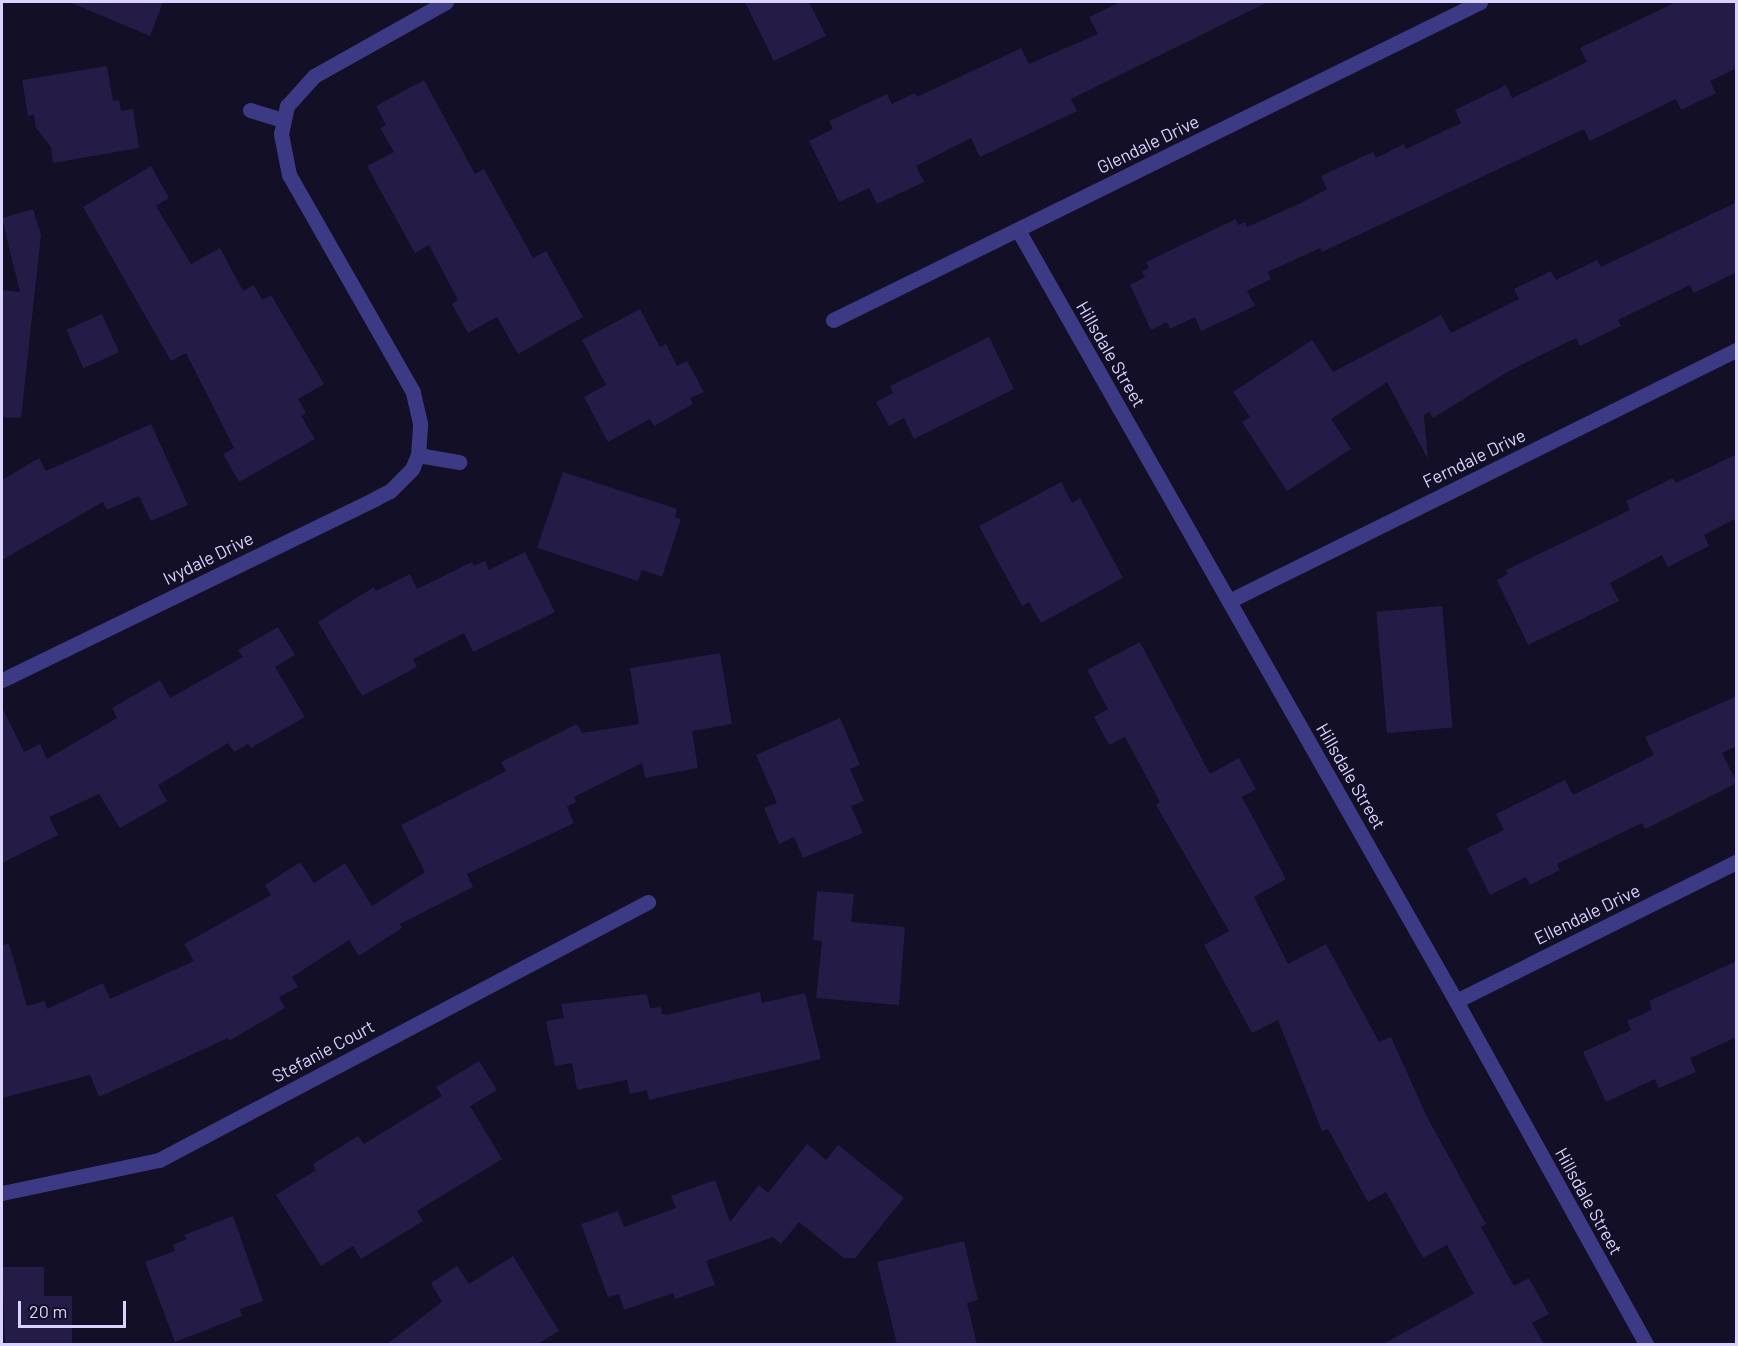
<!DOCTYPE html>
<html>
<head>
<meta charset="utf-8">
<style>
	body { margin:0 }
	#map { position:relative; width:1738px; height:1346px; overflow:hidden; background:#130f26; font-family:Barlow,sans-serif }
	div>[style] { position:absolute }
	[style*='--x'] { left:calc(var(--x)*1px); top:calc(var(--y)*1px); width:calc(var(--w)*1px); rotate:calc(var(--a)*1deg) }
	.building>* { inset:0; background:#241b47; transform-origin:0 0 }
	.minor>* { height:15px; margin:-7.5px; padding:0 7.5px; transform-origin:7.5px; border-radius:7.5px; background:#3d3a85 }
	span { translate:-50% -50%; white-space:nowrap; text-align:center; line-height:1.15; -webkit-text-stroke:4.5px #130f26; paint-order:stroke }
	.street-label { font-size:18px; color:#d9d4ff }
	.frame { position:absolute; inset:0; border:3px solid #d9d4ff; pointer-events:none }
	.scale { position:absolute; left:18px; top:1301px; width:108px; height:27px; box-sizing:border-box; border:3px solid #d9d4ff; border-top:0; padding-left:8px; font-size:18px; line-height:21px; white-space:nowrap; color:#d9d4ff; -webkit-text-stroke:4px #130f26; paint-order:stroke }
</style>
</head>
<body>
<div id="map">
	<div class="building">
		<i style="clip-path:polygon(69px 2px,163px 2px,150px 36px)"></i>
		<i style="clip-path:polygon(745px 2px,809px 2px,826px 36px,774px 61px)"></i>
		<i style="clip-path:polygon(1120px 2px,1268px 2px,1071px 99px,1077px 111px,980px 157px,971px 138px,916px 166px,924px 182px,877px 204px,869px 188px,839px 202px,809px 141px,833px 129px,829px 121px,887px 94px,892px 104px,915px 93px,917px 97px,1021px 48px,1029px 64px,1098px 34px,1089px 17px)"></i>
		<i style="clip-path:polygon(1676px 2px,1737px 2px,1737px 68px,1710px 81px,1716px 93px,1681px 110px,1676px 99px,1590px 141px,1584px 129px,1322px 252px,1320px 248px,1268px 272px,1271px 279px,1247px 291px,1255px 306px,1201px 331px,1195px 317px,1170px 329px,1167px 322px,1151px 330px,1130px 285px,1145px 277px,1142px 271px,1149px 268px,1146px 262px,1236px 219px,1238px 225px,1245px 222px,1247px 227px,1299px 204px,1327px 189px,1321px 176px,1373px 152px,1376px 158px,1404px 144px,1406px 149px,1461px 123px,1455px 110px,1506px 85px,1512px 98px,1587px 62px,1580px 48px)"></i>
		<i style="clip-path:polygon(107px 66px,113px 101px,119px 100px,121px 111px,133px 109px,139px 148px,53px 163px,51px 147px,36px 128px,34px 115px,28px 116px,22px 80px)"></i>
		<i style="clip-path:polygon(424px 80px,475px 174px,484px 169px,533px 258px,546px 251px,583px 317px,518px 354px,497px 317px,468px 333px,452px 304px,458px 300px,429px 245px,415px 253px,367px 166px,394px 152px,380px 128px,386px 125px,376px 106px)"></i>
		<i style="clip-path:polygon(151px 166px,169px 198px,156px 206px,191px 264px,220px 248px,243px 291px,254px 285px,262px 300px,271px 295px,324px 384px,298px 399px,306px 413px,301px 416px,315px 439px,239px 482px,223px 454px,234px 448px,186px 353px,171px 361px,83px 207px)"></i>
		<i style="clip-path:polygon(1737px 202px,1737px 272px,1694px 293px,1690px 285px,1618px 320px,1621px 326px,1580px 346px,1576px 338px,1509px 371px,1433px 418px,1429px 412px,1424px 415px,1428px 459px,1387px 382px,1331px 419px,1351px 449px,1287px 491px,1242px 422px,1250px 417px,1233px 392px,1312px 340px,1333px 372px,1441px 315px,1451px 333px,1519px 299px,1514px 289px,1551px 271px,1556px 280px,1597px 260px,1601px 267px)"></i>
		<i style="clip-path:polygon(33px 209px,41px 235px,21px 418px,2px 417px,2px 290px,20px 292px,2px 218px)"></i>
		<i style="clip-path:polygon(640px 309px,660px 347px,666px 344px,677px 366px,687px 361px,704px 392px,690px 398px,693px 404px,654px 426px,650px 419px,608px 442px,584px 397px,606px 385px,582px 340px)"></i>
		<i style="left:102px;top:314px;width:42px;height:39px;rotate:66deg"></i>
		<i style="clip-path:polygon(989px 337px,1014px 389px,914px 439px,904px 418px,889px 426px,876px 402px,893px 393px,890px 386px)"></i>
		<i style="clip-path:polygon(151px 424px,188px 505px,151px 521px,139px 496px,107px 510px,103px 502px,2px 560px,2px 480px,39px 458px,46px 471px)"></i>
		<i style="clip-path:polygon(1737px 454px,1737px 518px,1704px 535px,1709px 546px,1668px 567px,1662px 555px,1610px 583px,1619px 601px,1528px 645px,1497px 580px,1508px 574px,1506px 570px,1630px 510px,1626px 501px,1673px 478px,1676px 483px)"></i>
		<i style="clip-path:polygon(563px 472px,677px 509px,675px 517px,681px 519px,662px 577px,642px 570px,638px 581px,537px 548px)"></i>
		<i style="clip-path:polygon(1061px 482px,1072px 503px,1080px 498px,1123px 578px,1041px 623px,1029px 602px,1022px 606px,979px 526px)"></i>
		<i style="clip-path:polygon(525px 552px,555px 612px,473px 652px,464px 633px,413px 659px,417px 667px,362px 696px,318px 622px,374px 587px,376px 591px,410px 574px,417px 589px,472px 562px,474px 566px,485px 561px,489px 570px)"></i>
		<i style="left:1442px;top:606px;width:122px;height:66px;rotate:85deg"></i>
		<i style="clip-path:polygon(278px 627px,295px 655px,275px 667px,305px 717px,251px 748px,248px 744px,234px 752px,228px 743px,158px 785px,167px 801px,120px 828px,99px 794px,49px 817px,58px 835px,2px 863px,2px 707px,24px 752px,40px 744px,47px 759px,117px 718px,112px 708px,160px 680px,170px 698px,243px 657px,238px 650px)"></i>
		<i style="clip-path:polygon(1140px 642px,1210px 774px,1239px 758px,1256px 789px,1242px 797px,1286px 879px,1254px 897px,1288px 964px,1326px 944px,1379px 1042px,1391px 1037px,1427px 1117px,1486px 1224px,1481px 1227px,1514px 1286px,1529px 1278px,1549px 1314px,1532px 1323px,1544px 1344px,1383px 1344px,1474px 1294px,1447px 1245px,1423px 1258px,1386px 1192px,1368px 1202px,1328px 1129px,1322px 1131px,1278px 1020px,1252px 1033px,1204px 945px,1229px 931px,1156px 805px,1160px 802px,1125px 737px,1109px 745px,1094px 717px,1108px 709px,1087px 670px)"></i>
		<i style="clip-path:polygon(720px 653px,732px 724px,692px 731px,698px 768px,645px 778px,642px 763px,574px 797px,576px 802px,567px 807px,574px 823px,467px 874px,473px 887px,400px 924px,402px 928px,359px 956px,349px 940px,292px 977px,298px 987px,279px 997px,285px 1008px,229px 1041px,228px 1038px,99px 1097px,90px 1075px,2px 1098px,2px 945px,9px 944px,27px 1006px,45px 1001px,47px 1009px,103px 983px,110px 999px,194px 961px,184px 944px,271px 895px,265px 885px,300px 862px,314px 883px,345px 863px,372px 906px,425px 872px,401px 825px,506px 771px,501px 762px,577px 724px,582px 733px,639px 724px,630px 668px)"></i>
		<i style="clip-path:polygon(1737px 696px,1737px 746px,1722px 753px,1737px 783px,1645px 829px,1642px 823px,1557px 864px,1560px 870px,1530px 885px,1526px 877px,1490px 895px,1467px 848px,1504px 830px,1496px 814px,1565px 780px,1573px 795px,1654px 755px,1645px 737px)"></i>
		<i style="clip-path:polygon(840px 718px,860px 765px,850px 769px,864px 801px,851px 806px,863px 833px,803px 858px,794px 837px,779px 844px,764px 808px,777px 803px,756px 755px)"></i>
		<i style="clip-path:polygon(817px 891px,854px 894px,851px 922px,905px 927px,899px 1005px,816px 998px,822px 941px,813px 940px)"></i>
		<i style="clip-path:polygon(1737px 961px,1737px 1037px,1690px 1058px,1696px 1072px,1659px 1088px,1655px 1079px,1606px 1102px,1583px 1052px,1631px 1030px,1627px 1021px,1652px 1010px,1649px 1001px)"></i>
		<i style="clip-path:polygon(760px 992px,762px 1003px,805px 993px,821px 1059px,649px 1100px,647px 1090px,630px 1094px,627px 1080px,577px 1090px,572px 1063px,555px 1066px,546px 1021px,564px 1018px,561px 1004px,647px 994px,650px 1008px,661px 1007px,662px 1014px,667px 1015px)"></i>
		<i style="clip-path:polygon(479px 1061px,497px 1090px,470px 1106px,502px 1159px,417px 1211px,423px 1221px,361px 1259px,353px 1246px,321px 1266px,276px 1195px,316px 1170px,313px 1164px,358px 1136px,364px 1144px,442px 1096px,436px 1087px)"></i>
		<i style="clip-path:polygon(807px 1144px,826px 1160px,838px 1145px,904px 1198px,855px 1258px,844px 1258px,799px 1222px,781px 1244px,773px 1237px,706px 1261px,715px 1285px,675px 1299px,673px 1293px,624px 1310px,619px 1294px,608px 1297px,581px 1224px,618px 1211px,624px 1227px,676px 1208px,671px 1196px,715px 1180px,730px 1222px,759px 1185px,768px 1193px)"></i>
		<i style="clip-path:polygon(233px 1216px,263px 1301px,240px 1309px,242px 1316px,175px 1342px,145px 1262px,175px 1251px,173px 1245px,187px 1239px,184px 1235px)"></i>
		<i style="clip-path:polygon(964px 1241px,978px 1300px,967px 1303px,977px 1344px,897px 1344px,877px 1262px)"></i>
		<i style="clip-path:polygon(513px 1256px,559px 1331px,537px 1344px,387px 1344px,442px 1302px,431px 1283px,457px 1266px,469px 1284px)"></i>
		<i style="clip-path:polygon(2px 1267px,44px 1267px,44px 1296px,72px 1296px,72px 1344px,5px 1344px)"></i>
	</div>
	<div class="minor">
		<i style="--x:250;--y:110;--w:34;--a:17"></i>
		<i style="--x:1018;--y:230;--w:887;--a:60.4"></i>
		<i style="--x:1456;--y:1001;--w:392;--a:61"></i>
		<i style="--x:833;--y:320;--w:721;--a:-26.17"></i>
		<i style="--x:418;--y:455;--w:42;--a:9.7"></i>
		<i style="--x:1229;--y:601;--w:566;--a:-26.34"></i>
		<i style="--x:2;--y:680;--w:416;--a:-25.9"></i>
		<i style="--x:376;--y:498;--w:16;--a:-27"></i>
		<i style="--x:390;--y:491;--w:31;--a:-45"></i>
		<i style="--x:412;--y:469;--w:15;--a:-67"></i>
		<i style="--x:418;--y:455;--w:32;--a:-86"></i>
		<i style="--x:420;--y:423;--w:32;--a:-103"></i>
		<i style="--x:413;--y:392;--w:250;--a:-119.7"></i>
		<i style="--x:289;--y:175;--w:42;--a:-101"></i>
		<i style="--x:281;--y:134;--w:29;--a:-78"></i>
		<i style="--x:287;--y:106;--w:40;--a:-48"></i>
		<i style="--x:314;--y:76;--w:151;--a:-29.3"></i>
		<i style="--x:1456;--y:1001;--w:313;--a:-26.4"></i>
		<i style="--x:2;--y:1193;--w:160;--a:-11.9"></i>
		<i style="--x:159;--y:1160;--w:553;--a:-27.82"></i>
	</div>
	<div class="street-label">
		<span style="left:1148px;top:144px;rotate:-26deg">Glendale Drive</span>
		<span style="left:1111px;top:354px;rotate:60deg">Hillsdale Street</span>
		<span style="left:1474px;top:458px;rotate:-26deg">Ferndale Drive</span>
		<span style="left:208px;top:558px;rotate:-26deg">Ivydale Drive</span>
		<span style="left:1351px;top:776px;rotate:60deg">Hillsdale Street</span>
		<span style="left:1587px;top:914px;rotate:-26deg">Ellendale Drive</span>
		<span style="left:323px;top:1051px;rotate:-28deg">Stefanie Court</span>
		<span style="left:1589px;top:1201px;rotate:61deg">Hillsdale Street</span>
	</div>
	<div class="frame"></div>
	<div class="scale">20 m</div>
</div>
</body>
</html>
